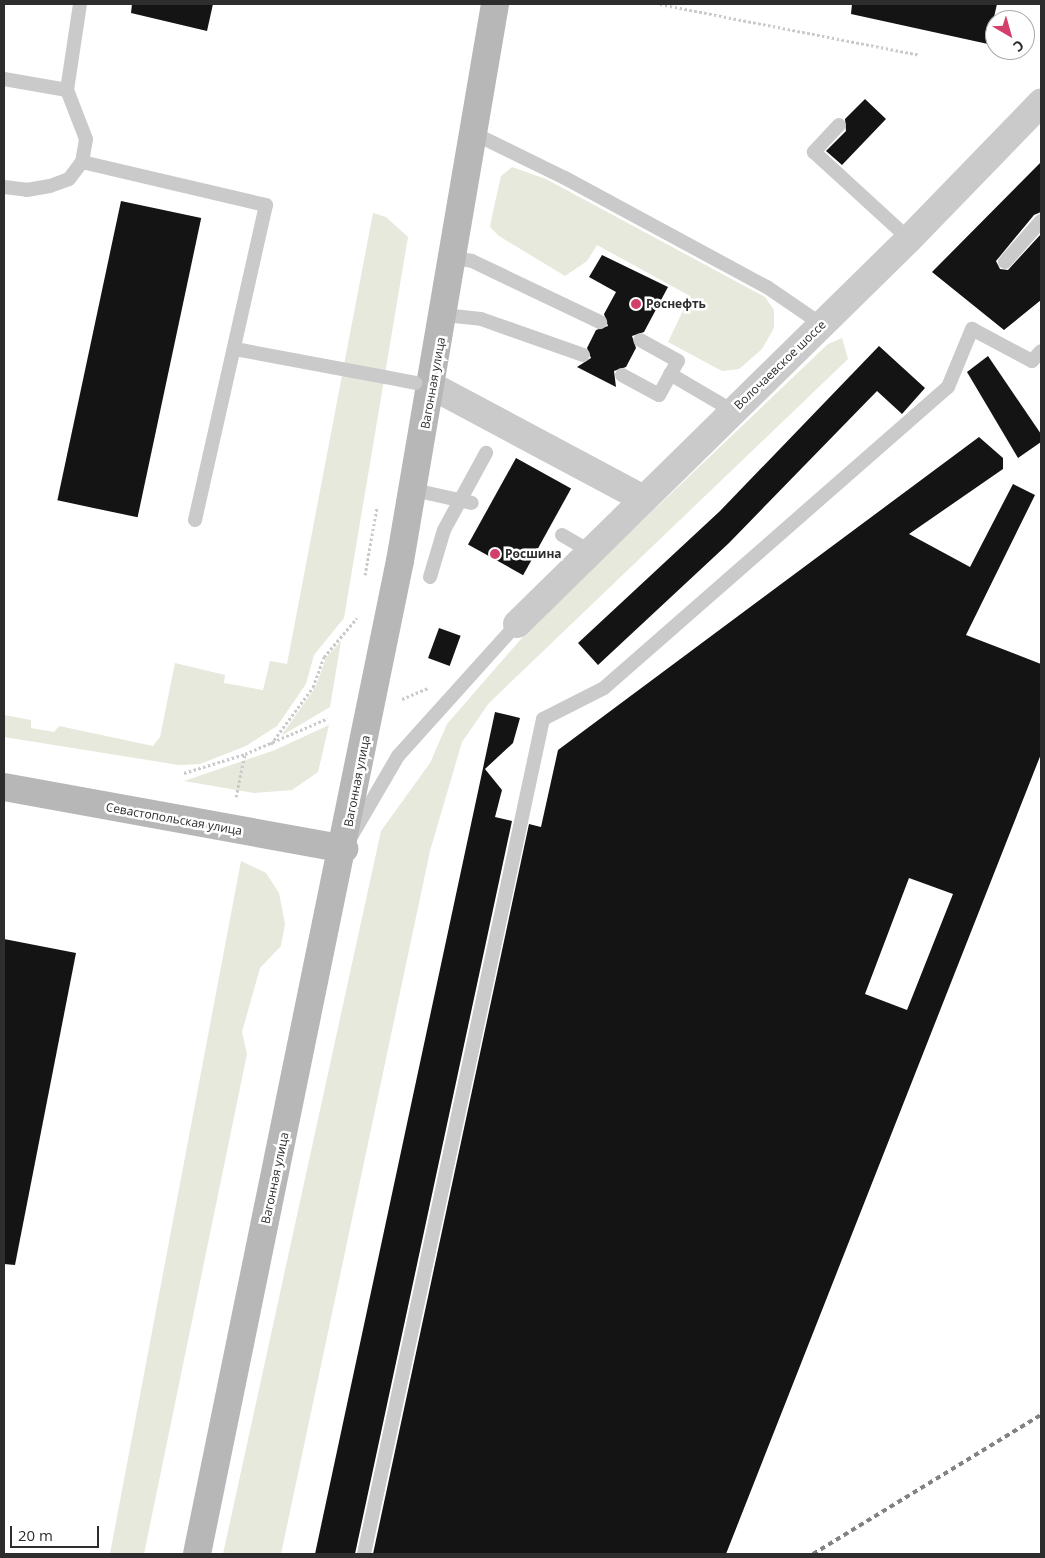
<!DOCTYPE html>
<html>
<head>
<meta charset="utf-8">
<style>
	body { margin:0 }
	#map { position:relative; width:1045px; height:1558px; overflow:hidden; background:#fff; font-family:"Open Sans",sans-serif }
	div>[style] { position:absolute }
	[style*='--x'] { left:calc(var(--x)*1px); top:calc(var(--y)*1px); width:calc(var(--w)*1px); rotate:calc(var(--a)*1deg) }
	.green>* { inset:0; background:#e6e9db }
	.building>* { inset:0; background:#141414; transform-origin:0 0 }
	.path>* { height:3px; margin-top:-1.5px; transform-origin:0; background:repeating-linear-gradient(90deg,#cacaca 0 2.5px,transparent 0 5px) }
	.lane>* { height:14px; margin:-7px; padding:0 7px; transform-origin:7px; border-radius:7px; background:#cacaca }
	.street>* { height:28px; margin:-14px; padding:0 14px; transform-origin:14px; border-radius:14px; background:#cacaca }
	.secondary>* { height:28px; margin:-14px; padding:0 14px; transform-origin:14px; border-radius:14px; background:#b7b7b7 }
	.rail>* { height:4px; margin-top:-2px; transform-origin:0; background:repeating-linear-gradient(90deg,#828282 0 5px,transparent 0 9px) }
	.lane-bridge>* { height:14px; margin:-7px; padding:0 7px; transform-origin:7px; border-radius:7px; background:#cacaca }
	.dots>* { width:14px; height:14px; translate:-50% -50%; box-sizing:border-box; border:2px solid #fff; border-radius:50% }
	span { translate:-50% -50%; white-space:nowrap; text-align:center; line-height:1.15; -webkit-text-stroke:5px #fff; paint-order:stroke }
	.poi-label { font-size:12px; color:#2d2d2d; font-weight:700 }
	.left { translate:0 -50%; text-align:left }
	.street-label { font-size:12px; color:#2d2d2d }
	.frame { position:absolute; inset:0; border:5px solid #2d2d2d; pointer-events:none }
	.north { position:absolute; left:985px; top:10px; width:50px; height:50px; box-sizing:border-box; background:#fff; border:1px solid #ababab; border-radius:50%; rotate:142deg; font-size:14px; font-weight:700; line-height:20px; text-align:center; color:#2d2d2d }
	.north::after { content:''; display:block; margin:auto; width:18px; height:22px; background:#d43e6a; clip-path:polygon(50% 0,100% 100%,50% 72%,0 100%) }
	.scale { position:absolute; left:10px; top:1526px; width:89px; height:22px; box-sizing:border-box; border:2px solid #2d2d2d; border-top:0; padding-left:6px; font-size:15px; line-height:18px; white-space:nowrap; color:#2d2d2d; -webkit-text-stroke:4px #fff; paint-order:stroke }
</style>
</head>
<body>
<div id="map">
	<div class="green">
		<i style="clip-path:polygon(512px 167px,546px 179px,765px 297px,774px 310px,774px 328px,762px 349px,739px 369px,722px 371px,668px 342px,690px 296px,597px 245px,587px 261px,565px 276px,499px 236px,490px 227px,492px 216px,501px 176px)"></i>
		<i style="clip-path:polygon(373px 213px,386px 217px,408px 237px,344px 618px,314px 655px,306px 684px,277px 726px,246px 746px,200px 764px,179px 765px,4px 737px,4px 715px,31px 720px,31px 728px,54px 732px,59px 726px,153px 746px,160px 737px,175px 663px,225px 675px,224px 683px,263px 690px,270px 661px,287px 664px)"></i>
		<i style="clip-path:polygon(842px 338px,848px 359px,489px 703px,462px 742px,430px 851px,281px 1554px,223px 1554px,381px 831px,430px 763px,447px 724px,534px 624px,828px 344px)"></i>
		<i style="clip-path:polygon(341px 641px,330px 707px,281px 736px,315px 688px,326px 658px)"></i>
		<i style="clip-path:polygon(329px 725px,318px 772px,292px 790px,254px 793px,184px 781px,275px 750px)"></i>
		<i style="clip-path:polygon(241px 861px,266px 873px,279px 893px,285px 924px,281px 946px,260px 968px,242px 1032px,247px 1054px,144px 1554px,110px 1554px)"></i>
	</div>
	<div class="building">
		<i style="clip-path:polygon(132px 4px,213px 4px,207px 31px,131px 13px)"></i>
		<i style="clip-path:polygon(852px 4px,997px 4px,988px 44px,851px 14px)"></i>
		<i style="clip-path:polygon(865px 99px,886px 119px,842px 165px,826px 151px,846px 131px,845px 119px)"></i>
		<i style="clip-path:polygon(1041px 162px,1041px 212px,1034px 215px,996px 261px,1000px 269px,1008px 270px,1041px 234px,1041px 300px,1004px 330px,932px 272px)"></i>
		<i style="left:121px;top:201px;width:82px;height:306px;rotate:12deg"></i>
		<i style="clip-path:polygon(602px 255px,668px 287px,644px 332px,632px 336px,636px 348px,626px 367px,614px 371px,616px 387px,577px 367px,591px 358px,587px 348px,596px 330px,608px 326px,604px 314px,616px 292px,589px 277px)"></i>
		<i style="clip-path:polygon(879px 346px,925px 388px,902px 414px,877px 391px,729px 543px,598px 665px,578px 643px,720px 511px)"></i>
		<i style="clip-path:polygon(988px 356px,1041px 434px,1041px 442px,1018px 458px,967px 372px)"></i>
		<i style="clip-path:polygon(evenodd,979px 437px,1003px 458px,1003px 469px,909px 534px,970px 567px,1013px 484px,1035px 495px,966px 635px,1041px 664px,1041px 754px,726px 1554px,373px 1554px,529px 824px,541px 827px,558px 750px,979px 437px,909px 878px,953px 894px,907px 1010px,865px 994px,909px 878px)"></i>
		<i style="left:516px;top:458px;width:63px;height:99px;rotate:29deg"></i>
		<i style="left:439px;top:628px;width:23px;height:32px;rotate:20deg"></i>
		<i style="clip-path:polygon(495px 712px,520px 718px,513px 743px,485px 769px,502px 790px,495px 817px,512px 821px,355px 1554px,315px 1554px)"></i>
		<i style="clip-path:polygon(4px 939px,76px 953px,15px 1265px,4px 1264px)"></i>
	</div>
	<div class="path">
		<i style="--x:660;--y:4;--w:264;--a:11.1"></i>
		<i style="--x:365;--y:575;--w:69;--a:-80"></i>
		<i style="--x:402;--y:699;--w:28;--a:-23"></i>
		<i style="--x:271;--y:744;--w:71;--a:-53.6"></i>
		<i style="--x:313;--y:687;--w:32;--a:-70"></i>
		<i style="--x:324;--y:657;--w:51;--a:-49.8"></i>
		<i style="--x:184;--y:773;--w:64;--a:-17.3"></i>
		<i style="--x:245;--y:754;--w:90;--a:-23.4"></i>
		<i style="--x:236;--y:797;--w:44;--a:-78.2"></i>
	</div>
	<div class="lane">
		<i style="--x:4;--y:79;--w:64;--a:9.9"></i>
		<i style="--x:839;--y:125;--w:37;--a:133"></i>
		<i style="--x:814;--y:152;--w:129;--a:42.5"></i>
		<i style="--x:475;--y:134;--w:100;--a:26.1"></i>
		<i style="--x:565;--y:178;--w:230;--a:28.4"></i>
		<i style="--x:767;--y:287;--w:65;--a:34.4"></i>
		<i style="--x:82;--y:162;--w:189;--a:13.2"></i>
		<i style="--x:266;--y:205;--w:323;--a:102.7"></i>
		<i style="--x:4;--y:187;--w:23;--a:7"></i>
		<i style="--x:27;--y:190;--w:23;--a:-10"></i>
		<i style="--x:50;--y:186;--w:20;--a:-20"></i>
		<i style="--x:69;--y:179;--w:21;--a:-53"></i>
		<i style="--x:82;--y:162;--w:23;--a:-80"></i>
		<i style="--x:86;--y:139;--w:53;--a:-111.2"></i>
		<i style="--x:67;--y:90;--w:87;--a:-81.4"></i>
		<i style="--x:454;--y:258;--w:18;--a:9"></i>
		<i style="--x:472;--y:261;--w:142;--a:25.5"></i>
		<i style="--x:1005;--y:262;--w:55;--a:-48.7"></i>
		<i style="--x:444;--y:315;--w:37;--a:6"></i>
		<i style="--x:481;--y:319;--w:108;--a:19.4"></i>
		<i style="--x:235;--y:349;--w:153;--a:10.6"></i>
		<i style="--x:670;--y:374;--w:73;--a:30.4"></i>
		<i style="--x:622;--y:375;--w:42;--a:28.4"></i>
		<i style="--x:659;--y:395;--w:39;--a:-61"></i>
		<i style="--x:678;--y:361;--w:43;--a:-151.1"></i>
		<i style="--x:414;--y:490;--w:59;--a:12.6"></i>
		<i style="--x:562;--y:535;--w:32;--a:30"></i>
		<i style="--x:430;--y:577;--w:49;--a:-73.4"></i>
		<i style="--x:444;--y:530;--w:88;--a:-61.4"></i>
		<i style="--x:352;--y:835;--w:91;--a:-59.8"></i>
		<i style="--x:398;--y:756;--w:178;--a:-48"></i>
		<i style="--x:364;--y:1554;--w:854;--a:-77.9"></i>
		<i style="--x:543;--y:719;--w:68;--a:-26.9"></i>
		<i style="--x:604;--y:688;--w:457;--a:-41.2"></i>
		<i style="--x:948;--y:387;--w:63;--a:-67.5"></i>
		<i style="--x:972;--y:329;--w:68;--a:28.1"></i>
		<i style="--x:1032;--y:361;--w:13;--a:-48"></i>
	</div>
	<div class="street">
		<i style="--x:432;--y:386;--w:240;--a:28.1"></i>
		<i style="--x:517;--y:624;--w:549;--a:-44.48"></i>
		<i style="--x:909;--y:239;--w:190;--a:-45.9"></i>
	</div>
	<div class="secondary">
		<i style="--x:4;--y:787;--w:346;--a:10.3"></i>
		<i style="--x:197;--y:1554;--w:1014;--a:-78.45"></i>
		<i style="--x:400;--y:561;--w:565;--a:-80.32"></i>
	</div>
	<div class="rail">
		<i style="--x:813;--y:1554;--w:267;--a:-31.4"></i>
	</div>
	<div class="lane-bridge">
		<i style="--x:385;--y:377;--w:31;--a:11"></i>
	</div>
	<div class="dots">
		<i style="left:636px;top:304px;background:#d43e6a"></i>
		<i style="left:495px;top:554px;background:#d43e6a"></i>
	</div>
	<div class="poi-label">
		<span class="left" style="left:646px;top:304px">Роснефть</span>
		<span class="left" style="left:505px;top:554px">Росшина</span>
	</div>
	<div class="street-label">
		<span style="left:780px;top:365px;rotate:-44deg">Волочаевское шоссе</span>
		<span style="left:433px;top:383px;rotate:-80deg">Вагонная улица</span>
		<span style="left:357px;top:781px;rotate:-79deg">Вагонная улица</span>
		<span style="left:174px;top:819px;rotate:10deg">Севастопольская улица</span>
		<span style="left:275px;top:1178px;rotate:-78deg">Вагонная улица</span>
	</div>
	<div class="frame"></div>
	<div class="north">С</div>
	<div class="scale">20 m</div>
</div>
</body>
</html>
